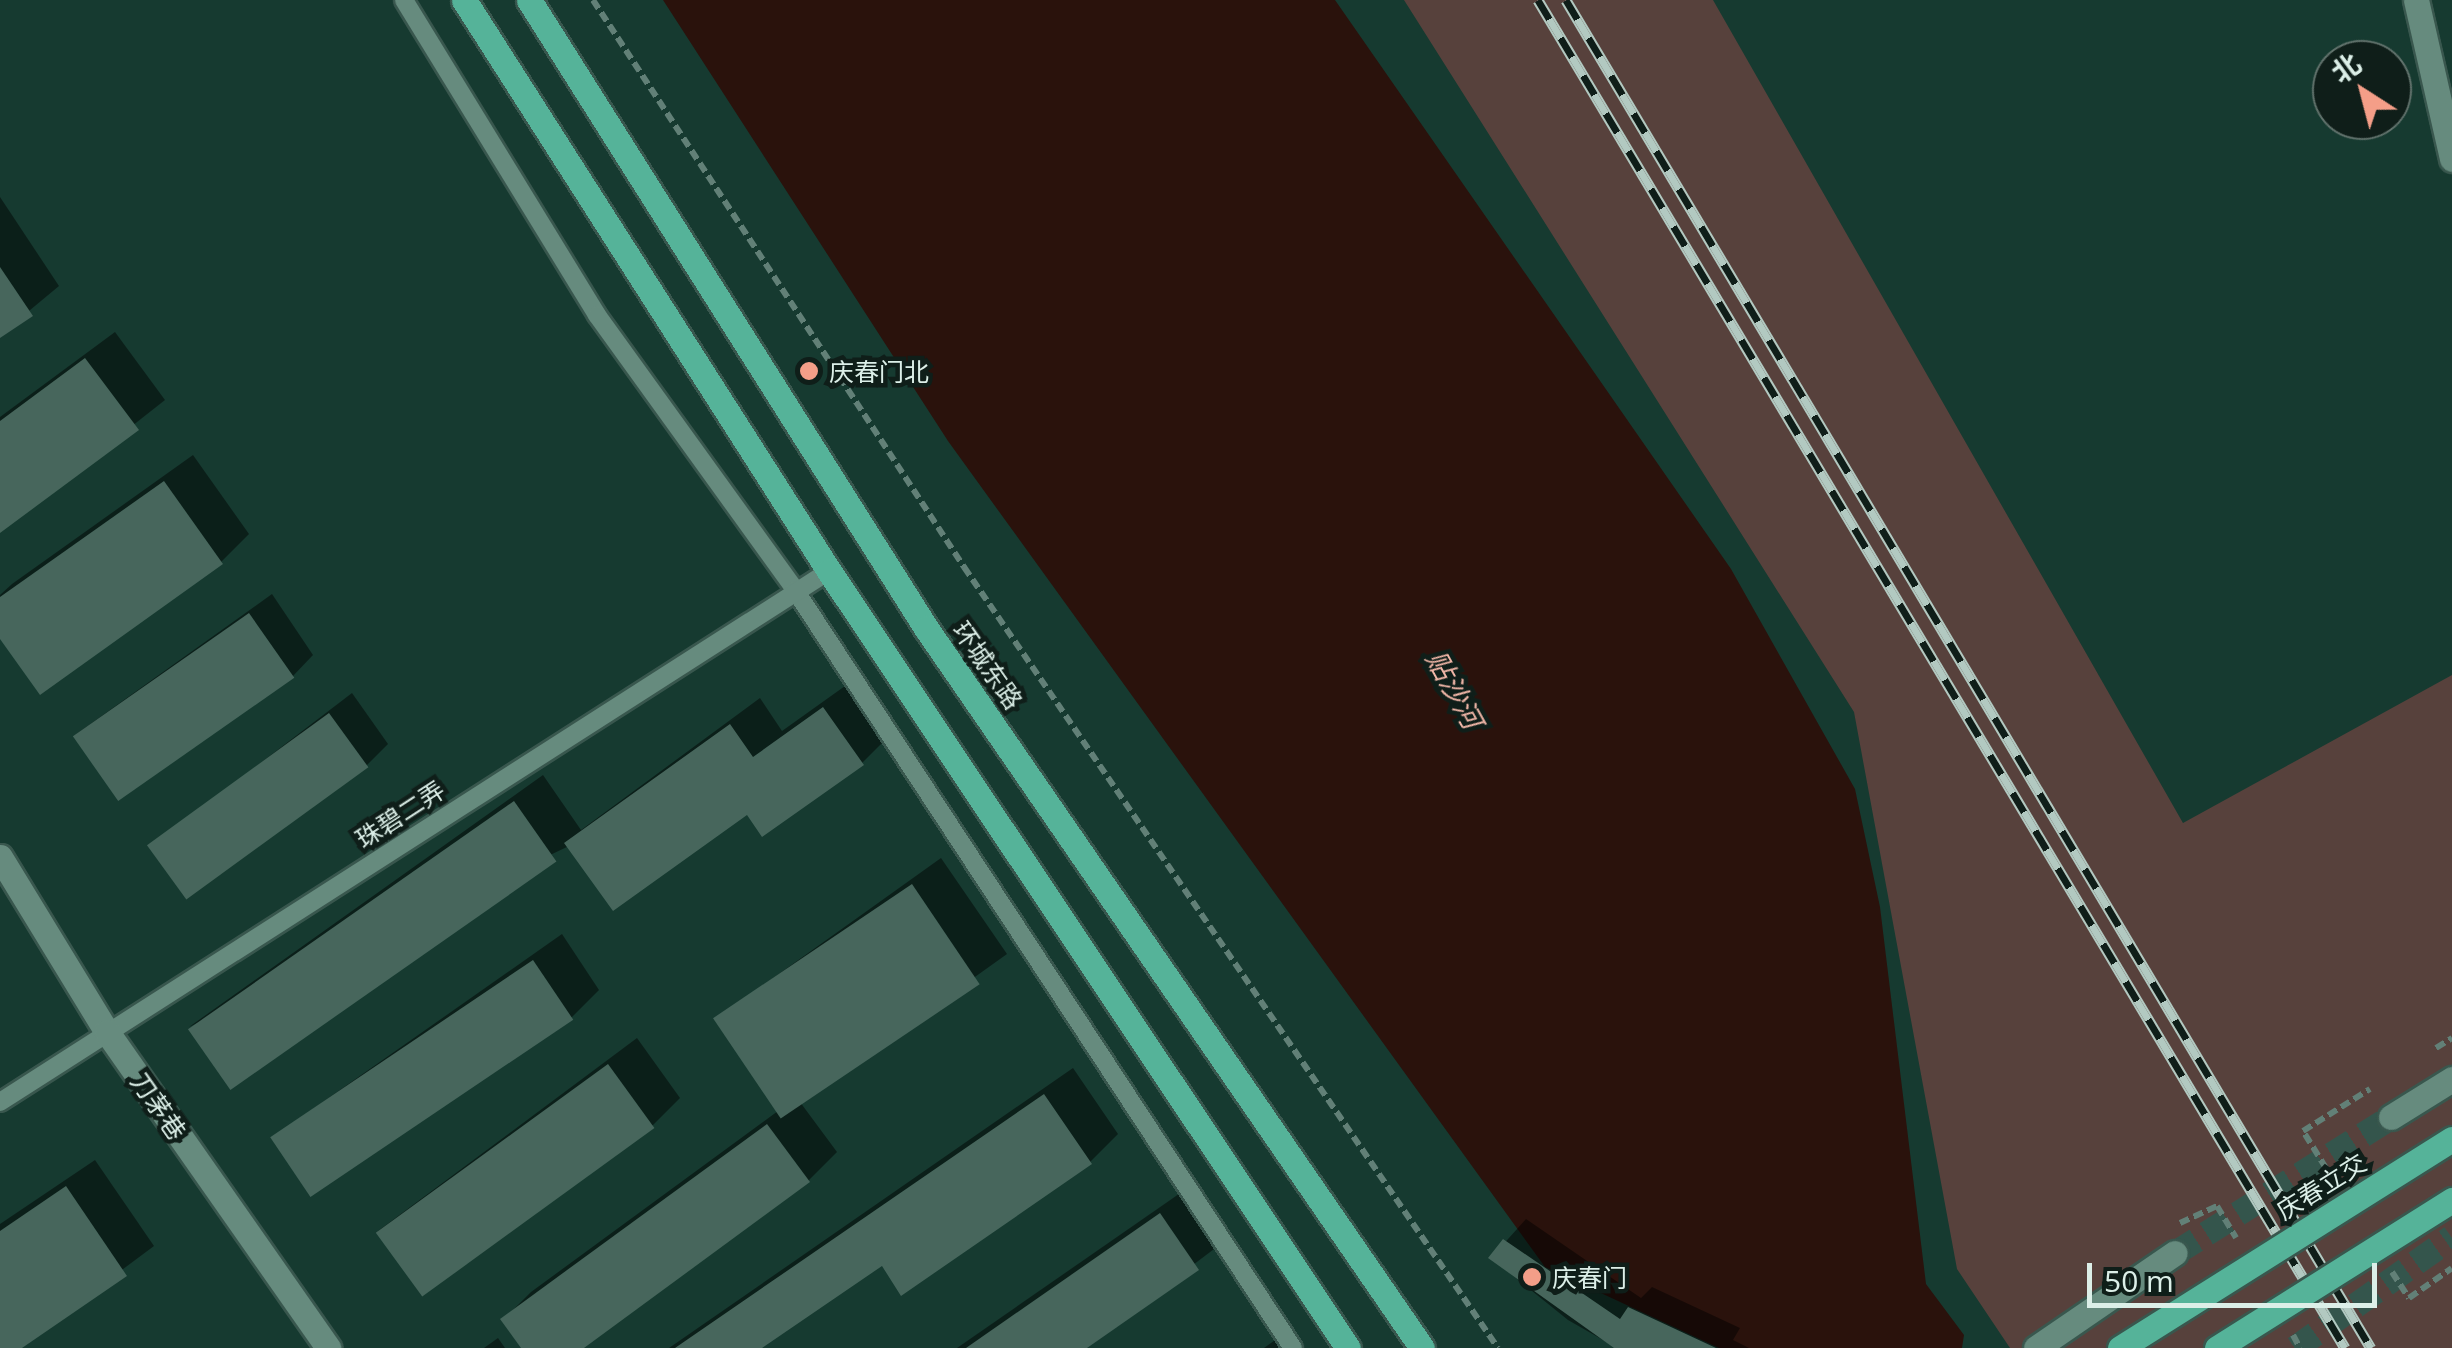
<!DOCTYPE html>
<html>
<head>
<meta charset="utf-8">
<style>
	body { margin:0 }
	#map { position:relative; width:2452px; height:1348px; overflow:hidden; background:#163a30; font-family:"Open Sans","Noto Sans SC",sans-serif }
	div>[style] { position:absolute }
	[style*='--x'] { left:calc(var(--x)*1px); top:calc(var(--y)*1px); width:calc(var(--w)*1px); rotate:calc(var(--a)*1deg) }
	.green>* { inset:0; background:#57413c }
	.water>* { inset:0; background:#2a120c }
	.shadow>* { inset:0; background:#0007 }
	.building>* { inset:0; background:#47665c; transform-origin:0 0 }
	.street-tunnel>* { height:25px; margin-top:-12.5px; transform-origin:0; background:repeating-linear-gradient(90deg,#34554c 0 25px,transparent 0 37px) }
	.path>* { height:6px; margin-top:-3px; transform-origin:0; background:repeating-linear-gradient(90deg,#628077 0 10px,transparent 0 15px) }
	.roads { filter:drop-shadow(2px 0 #39574e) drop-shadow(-2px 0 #39574e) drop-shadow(0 2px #39574e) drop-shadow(0 -2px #39574e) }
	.lane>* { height:18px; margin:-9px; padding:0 9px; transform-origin:9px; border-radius:9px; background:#668b7e }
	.street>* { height:25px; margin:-12.5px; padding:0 12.5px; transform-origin:12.5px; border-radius:12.5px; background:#668b7e }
	.secondary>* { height:25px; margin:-12.5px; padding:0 12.5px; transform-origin:12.5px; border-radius:12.5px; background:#668b7e }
	.primary>* { height:25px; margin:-12.5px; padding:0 12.5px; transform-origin:12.5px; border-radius:12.5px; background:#55b399 }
	.rail>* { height:11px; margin-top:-5.5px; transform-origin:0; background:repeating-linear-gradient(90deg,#0f1e19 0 22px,#b2c9c1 0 44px); box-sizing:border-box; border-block:2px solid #b2c9c1 }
	.bridges { filter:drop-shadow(2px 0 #39574e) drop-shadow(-2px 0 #39574e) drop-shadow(0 2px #39574e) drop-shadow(0 -2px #39574e) }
	.primary-bridge>* { height:25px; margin:-12.5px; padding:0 12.5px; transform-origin:12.5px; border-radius:12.5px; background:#55b399 }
	.dots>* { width:28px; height:28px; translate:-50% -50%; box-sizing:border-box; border:5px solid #0f1e19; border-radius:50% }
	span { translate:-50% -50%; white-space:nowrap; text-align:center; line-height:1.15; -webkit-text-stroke:9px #0f1e19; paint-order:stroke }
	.poi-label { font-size:25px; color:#dcefe8 }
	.left { translate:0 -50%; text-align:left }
	.street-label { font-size:25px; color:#dcefe8 }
	.water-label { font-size:28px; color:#f0b6a7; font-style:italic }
	.north { position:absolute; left:2312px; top:40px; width:100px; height:100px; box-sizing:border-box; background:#0f1e19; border:2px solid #61726c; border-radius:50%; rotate:324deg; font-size:28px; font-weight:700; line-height:40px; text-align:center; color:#dcefe8 }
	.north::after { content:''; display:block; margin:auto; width:35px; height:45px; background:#f49e88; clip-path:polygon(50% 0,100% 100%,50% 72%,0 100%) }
	.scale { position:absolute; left:2087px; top:1263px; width:290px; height:45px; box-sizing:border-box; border:5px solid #dcefe8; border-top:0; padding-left:12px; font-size:30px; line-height:35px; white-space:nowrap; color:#dcefe8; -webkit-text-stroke:8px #0f1e19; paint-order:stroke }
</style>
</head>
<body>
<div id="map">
	<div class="green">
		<i style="clip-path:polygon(1404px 0,1713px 0,2183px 823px,2452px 675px,2452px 1348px,2010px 1348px,1957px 1269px,1854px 712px)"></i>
	</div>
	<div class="water">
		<i style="clip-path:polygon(663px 0,1335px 0,1731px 569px,1855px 789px,1880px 907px,1926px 1284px,1964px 1335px,1962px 1348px,1719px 1348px,1545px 1267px,948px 441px)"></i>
	</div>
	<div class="shadow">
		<i style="clip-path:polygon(0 197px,59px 286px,0 335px)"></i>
		<i style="clip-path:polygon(115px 332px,165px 400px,0 530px,0 417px)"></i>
		<i style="clip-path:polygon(193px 455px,249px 534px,221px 562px,0 635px,0 595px,12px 584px)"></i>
		<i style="clip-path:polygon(272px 594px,313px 655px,292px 677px,75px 735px)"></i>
		<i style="clip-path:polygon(852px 681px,890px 735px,862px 763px,748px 812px,569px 846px,189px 1027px,543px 775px,581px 830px,760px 698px,782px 731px)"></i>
		<i style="clip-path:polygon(352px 693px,388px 744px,367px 765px,152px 846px)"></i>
		<i style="clip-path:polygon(941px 858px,1007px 954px,800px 1102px,837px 1152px,809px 1180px,579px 1348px,524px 1348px,503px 1320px,531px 1292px,778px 1111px,716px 1019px)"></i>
		<i style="clip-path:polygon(562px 934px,599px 990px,571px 1018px,273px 1137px)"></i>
		<i style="clip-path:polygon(637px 1038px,680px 1098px,652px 1126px,378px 1231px)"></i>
		<i style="clip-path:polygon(1073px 1068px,1118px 1134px,1090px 1162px,882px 1263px,758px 1348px,669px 1348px)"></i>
		<i style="clip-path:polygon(95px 1160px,154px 1246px,17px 1348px,0 1348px,0 1224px)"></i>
		<i style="clip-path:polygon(1189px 1187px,1226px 1240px,1083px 1348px,957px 1348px)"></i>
		<i style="clip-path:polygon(1526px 1219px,1641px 1298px,1652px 1287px,1740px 1328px,1733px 1340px,1749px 1348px,1617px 1348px,1568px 1320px,1491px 1258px)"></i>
		<i style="clip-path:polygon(1286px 1332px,1297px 1348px,1264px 1348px)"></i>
		<i style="clip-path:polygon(498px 1338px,505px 1348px,484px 1348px)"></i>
	</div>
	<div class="building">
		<i style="clip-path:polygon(0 267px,33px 316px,0 338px)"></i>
		<i style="clip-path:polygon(85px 358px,139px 430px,0 533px,0 421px)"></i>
		<i style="clip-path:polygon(164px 481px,223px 564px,40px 695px,0 639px,0 597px)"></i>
		<i style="left:249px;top:613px;width:79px;height:215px;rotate:55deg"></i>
		<i style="clip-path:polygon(823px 707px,864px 765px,762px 837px,747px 815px,613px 911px,564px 843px,730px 724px,753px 757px)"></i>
		<i style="left:329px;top:713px;width:67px;height:225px;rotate:54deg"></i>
		<i style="left:514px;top:801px;width:74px;height:398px;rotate:55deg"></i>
		<i style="left:912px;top:884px;width:121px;height:240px;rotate:56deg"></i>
		<i style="left:533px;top:960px;width:72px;height:317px;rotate:56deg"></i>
		<i style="left:608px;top:1064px;width:79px;height:287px;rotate:54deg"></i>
		<i style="clip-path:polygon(1044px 1094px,1092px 1164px,901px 1296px,882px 1266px,762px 1348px,675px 1348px)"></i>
		<i style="clip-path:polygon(767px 1124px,810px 1182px,584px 1348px,521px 1348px,500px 1319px)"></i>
		<i style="clip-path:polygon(66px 1186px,127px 1276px,22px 1348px,0 1348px,0 1231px)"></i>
		<i style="clip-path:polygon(1160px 1213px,1199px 1270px,1087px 1348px,966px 1348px)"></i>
		<i style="clip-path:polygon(1503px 1239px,1620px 1319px,1628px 1307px,1716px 1348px,1614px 1348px,1488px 1258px)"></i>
	</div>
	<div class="street-tunnel">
		<i style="--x:2175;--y:1253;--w:255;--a:-32.2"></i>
		<i style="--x:2295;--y:1348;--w:192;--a:-35.3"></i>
	</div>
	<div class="path">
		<i style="--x:593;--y:0;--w:678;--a:56.8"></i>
		<i style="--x:964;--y:567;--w:946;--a:55.64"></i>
		<i style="--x:2436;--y:1048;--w:19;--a:-32"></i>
		<i style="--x:2334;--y:1181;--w:59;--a:-121.8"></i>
		<i style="--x:2303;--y:1131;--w:79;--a:-32.1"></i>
		<i style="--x:2180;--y:1223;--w:41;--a:-24.7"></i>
		<i style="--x:2217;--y:1206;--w:37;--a:59"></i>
		<i style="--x:2392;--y:1272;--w:31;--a:57"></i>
		<i style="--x:2409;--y:1298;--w:52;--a:-34.9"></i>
		<i style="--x:2293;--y:1335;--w:15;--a:62"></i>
	</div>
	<div class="roads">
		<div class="lane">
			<i style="--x:404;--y:0;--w:369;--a:58.5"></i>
			<i style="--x:597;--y:315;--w:339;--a:54.2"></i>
			<i style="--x:795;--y:590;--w:907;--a:56.7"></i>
			<i style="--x:0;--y:1102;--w:984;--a:-32.64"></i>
		</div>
		<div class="street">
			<i style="--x:0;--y:857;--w:205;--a:58.6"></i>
			<i style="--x:107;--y:1032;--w:386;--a:55"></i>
			<i style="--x:2391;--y:1117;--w:72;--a:-31.9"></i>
			<i style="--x:2036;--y:1348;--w:168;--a:-34.4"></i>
		</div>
		<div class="secondary">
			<i style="--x:2416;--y:0;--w:163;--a:77.2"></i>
		</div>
		<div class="primary">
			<i style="--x:464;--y:0;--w:678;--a:57.41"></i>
			<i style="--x:829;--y:571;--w:934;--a:56.26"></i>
			<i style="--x:529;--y:0;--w:743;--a:57.7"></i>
			<i style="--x:926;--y:628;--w:874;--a:55.44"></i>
		</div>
	</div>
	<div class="rail">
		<i style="--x:1538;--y:0;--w:1571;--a:59.09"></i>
		<i style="--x:1566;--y:0;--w:1570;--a:59.16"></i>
	</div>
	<div class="bridges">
		<div class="primary-bridge">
			<i style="--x:2120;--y:1348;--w:392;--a:-32.2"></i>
			<i style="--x:2217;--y:1348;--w:278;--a:-32.2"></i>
		</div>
	</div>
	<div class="dots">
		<i style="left:809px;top:371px;background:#f49e88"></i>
		<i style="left:1532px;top:1277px;background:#f49e88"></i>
	</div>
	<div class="poi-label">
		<span class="left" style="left:829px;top:371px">庆春门北</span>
		<span class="left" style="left:1552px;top:1277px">庆春门</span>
	</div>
	<div class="street-label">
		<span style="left:988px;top:665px;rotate:55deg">环城东路</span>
		<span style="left:400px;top:814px;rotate:-33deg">珠碧二弄</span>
		<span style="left:159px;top:1106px;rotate:55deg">刀茅巷</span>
		<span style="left:2321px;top:1186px;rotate:-32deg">庆春立交</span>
	</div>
	<div class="water-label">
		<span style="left:1455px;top:689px;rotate:61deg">贴沙河</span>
	</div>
	<div class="north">北</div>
	<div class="scale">50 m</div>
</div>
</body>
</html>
